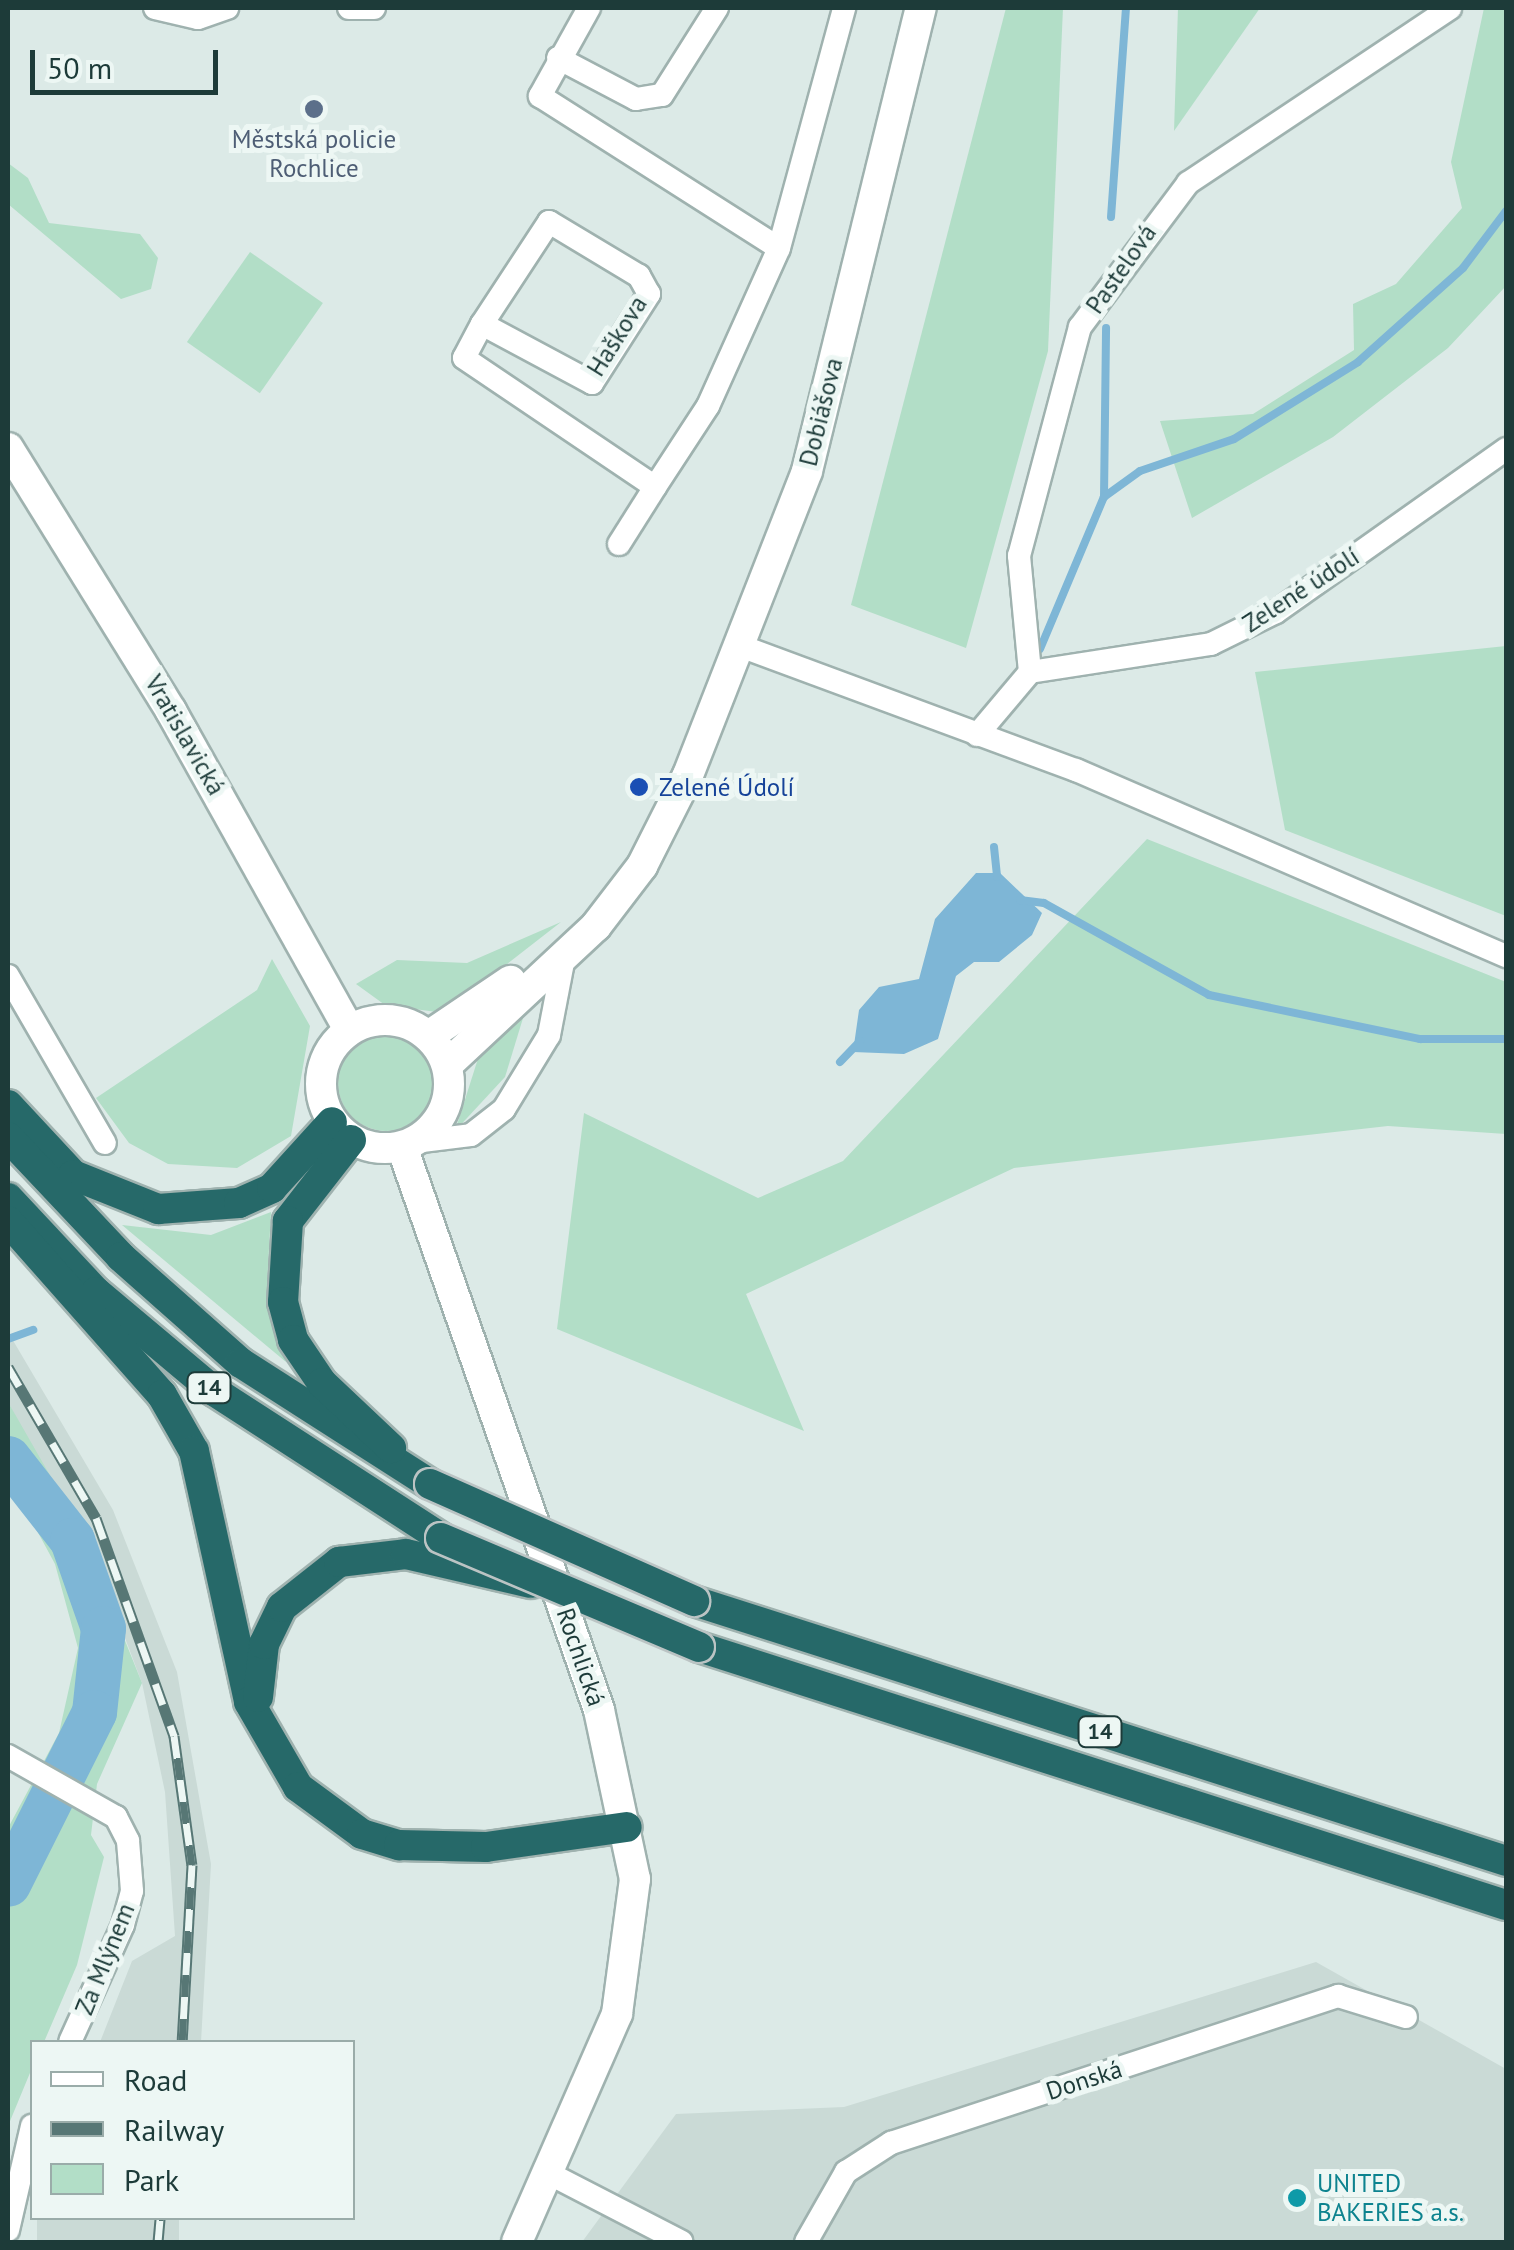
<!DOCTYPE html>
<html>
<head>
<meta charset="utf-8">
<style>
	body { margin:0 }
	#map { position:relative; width:1514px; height:2250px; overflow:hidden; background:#dceae7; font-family:"PT Sans",sans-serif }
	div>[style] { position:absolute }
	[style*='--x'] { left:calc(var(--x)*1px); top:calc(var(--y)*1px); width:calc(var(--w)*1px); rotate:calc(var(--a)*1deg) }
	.built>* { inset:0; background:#cadad6; transform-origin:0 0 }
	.green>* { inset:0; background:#b2dec7; transform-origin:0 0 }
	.round { border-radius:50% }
	.water>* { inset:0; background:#7eb6d6 }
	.stream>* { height:8px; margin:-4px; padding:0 4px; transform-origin:4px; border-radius:4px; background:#7eb6d6 }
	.river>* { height:45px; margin:-22.5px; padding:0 22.5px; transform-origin:22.5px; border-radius:22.5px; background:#7eb6d6 }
	.roads { filter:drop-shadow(2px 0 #9fb2af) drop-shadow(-2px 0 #9fb2af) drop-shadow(0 2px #9fb2af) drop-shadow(0 -2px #9fb2af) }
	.street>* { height:22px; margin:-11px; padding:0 11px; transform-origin:11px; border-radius:11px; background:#fff }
	.secondary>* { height:30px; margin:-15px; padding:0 15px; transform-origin:15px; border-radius:15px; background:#fff }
	.secondary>.ring { margin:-15px; padding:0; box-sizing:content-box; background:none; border:30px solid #fff; border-radius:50% }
	.highway>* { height:30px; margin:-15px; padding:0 15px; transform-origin:15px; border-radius:15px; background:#266969 }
	.rail>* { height:11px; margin-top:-5.5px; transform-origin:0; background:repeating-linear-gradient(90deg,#edf7f4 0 22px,#577775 0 44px); box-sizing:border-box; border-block:2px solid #577775 }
	.bridges { filter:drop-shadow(2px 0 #bbc4c4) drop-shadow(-2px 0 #bbc4c4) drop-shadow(0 2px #bbc4c4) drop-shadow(0 -2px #bbc4c4) }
	.highway-bridge>* { height:30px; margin:-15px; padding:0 15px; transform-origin:15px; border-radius:15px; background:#266969 }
	.dots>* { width:28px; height:28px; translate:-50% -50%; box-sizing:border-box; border:5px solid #edf7f4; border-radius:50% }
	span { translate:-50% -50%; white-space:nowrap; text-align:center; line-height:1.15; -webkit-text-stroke:10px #edf7f4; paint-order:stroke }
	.shield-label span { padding:2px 8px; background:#edf7f4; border:2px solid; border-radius:8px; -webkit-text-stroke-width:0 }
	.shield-label { font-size:22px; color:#1d3b39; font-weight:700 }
	.service-label { font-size:25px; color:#4e5e75 }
	.street-label { font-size:25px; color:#1d3b39 }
	.transit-label { font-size:25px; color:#164399 }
	.left { translate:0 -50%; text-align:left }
	.culture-label { font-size:25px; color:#0d838f }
	.frame { position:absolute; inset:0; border:10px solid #1d3b39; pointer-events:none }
	.legend { position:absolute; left:30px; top:2040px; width:325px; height:180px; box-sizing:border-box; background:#edf7f4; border:2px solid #9aaca9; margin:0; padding:12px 18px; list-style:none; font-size:30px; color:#1d3b39 }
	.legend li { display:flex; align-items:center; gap:20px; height:50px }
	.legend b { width:50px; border:2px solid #9aaca9 }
	.scale { position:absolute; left:30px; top:50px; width:188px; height:45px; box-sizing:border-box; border:5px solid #1d3b39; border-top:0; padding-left:12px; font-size:30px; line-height:35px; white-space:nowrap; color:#1d3b39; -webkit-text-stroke:8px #edf7f4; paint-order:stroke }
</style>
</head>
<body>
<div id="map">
	<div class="built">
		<i style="clip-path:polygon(8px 1332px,113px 1510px,177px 1672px,211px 1864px,201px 2042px,100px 2042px,132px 1961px,175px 1936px,165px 1792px,142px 1683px,108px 1593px,8px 1402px)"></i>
		<i style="clip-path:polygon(1316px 1962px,1506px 2069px,1506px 2242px,582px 2242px,676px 2114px,844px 2107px)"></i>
		<i style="left:37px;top:2218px;width:142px;height:25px"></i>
	</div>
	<div class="green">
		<i style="clip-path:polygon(1006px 8px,1063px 8px,1048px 351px,966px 648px,851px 605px)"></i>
		<i style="clip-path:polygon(1178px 8px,1260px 8px,1174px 131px)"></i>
		<i style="clip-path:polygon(1484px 8px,1506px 8px,1506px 286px,1448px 348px,1333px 437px,1192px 518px,1160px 421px,1253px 414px,1354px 350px,1353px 304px,1396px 284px,1462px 208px,1451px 162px)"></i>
		<i style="clip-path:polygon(8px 163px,28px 178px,49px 223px,140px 234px,158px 258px,151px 289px,121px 299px,8px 204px)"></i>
		<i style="left:250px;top:252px;width:89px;height:110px;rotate:35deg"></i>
		<i style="clip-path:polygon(1506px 646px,1506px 916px,1285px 830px,1255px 672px)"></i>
		<i style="clip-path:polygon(1147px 839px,1506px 982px,1506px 1134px,1388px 1126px,1014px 1168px,746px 1294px,804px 1431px,557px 1329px,584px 1113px,758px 1198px,843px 1161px)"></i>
		<i style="clip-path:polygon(561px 922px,444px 1013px,385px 1005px,356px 984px,397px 960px,467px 963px)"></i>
		<i style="clip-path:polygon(272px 959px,310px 1026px,291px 1136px,237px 1168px,168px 1164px,129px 1143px,96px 1098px,257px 990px)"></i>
		<i style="clip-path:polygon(527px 1005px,505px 1077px,455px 1131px,482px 1046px)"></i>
		<i class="round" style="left:338px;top:1035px;width:96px;height:96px"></i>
		<i style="clip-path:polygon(271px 1212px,266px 1303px,286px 1362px,122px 1225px,211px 1235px)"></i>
		<i style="clip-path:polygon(8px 1402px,79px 1526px,142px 1683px,97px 1784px,91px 1835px,104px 1857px,77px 1965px,44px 2042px,32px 2042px,32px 2068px,8px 2126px,8px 1828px,59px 1733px,78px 1648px,55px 1564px,8px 1477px)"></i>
	</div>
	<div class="water">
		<i style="clip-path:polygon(976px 873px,1000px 873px,1042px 913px,1032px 935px,999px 962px,974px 962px,956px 976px,938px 1039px,904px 1054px,853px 1052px,859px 1010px,879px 987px,919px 979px,935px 919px)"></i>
	</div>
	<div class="stream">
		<i style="--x:1111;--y:217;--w:210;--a:-85.9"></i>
		<i style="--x:1104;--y:497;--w:169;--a:-89.3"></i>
		<i style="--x:1040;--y:649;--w:165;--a:-67.2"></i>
		<i style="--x:1104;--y:497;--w:44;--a:-35.8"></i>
		<i style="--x:1140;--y:471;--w:99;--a:-18.8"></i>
		<i style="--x:1234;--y:439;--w:146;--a:-31.8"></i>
		<i style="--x:1358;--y:362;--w:141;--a:-41.8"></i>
		<i style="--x:1463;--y:268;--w:71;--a:-53"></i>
		<i style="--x:994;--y:847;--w:30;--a:84"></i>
		<i style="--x:1020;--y:900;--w:24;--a:7"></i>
		<i style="--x:1044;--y:903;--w:189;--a:29.1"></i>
		<i style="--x:1209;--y:995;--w:216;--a:11.8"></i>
		<i style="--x:1420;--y:1039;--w:86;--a:0"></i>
		<i style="--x:840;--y:1062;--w:29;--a:-46"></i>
		<i style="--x:8;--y:1339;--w:27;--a:-20"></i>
	</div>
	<div class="river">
		<i style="--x:8;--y:1458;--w:104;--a:52"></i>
		<i style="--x:72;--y:1540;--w:93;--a:70.6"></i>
		<i style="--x:103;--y:1628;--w:84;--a:96.1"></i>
		<i style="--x:94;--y:1712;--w:192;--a:116.6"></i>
	</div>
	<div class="roads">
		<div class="street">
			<i style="--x:155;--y:8;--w:44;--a:13.1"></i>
			<i style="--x:198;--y:18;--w:31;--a:-19"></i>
			<i style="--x:349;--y:8;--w:25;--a:0"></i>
			<i style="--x:589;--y:8;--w:101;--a:119.1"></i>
			<i style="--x:540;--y:96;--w:283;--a:32.5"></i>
			<i style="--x:558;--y:58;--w:88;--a:27.7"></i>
			<i style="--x:636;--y:99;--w:26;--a:-9"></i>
			<i style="--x:662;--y:95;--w:103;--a:-57.7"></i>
			<i style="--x:482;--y:324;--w:125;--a:28.2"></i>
			<i style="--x:592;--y:383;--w:106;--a:-57.4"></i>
			<i style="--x:649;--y:294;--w:21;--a:-119"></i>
			<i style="--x:639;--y:276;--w:105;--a:-149"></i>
			<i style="--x:549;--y:222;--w:122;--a:123.3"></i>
			<i style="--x:482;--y:324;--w:38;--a:118"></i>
			<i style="--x:464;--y:358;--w:230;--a:34"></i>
			<i style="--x:655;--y:487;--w:97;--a:-56.8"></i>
			<i style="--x:708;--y:406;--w:173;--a:-65.8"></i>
			<i style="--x:779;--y:248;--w:249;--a:-74.8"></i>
			<i style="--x:619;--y:544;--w:67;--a:-57.7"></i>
			<i style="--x:743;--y:647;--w:355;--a:20.3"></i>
			<i style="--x:1076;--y:770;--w:469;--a:23.4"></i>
			<i style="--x:1030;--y:672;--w:117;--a:-95.4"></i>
			<i style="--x:1019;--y:556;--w:237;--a:-75.1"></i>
			<i style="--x:1080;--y:327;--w:180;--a:-53.1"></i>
			<i style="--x:1188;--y:183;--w:315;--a:-33.7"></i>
			<i style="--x:977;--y:735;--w:82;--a:-49.9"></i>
			<i style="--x:1030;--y:672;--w:183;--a:-8.8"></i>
			<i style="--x:1211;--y:644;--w:72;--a:-26.2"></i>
			<i style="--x:1276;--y:612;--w:282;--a:-35.3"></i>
			<i style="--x:8;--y:976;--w:193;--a:59.9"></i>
			<i style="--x:414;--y:1142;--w:57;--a:-7"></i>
			<i style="--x:471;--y:1135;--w:42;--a:-38.2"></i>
			<i style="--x:504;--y:1109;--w:87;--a:-58.7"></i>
			<i style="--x:549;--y:1035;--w:79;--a:-79.1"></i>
			<i style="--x:8;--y:1756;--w:124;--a:29.5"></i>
			<i style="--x:116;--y:1817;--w:27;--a:63"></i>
			<i style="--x:128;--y:1841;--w:50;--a:85.4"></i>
			<i style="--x:132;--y:1891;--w:35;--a:105"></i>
			<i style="--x:123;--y:1925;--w:128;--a:114.4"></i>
			<i style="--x:550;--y:2174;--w:148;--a:27.3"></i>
			<i style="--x:8;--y:2230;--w:107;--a:-77"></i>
			<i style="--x:806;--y:2242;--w:81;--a:-60.3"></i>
			<i style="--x:846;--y:2172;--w:54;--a:-32.8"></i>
			<i style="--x:891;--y:2143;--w:471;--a:-18.2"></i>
			<i style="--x:1338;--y:1996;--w:71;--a:17.2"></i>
		</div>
		<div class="secondary">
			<i style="--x:8;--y:448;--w:309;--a:58.2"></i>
			<i style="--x:171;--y:711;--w:365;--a:60.8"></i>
			<i class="ring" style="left:321px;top:1020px;width:98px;height:98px"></i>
			<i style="--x:430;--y:1035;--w:97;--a:-34"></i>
			<i style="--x:447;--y:1065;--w:204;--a:-43"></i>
			<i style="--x:596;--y:926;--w:76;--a:-52.5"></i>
			<i style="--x:642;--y:866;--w:102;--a:-63.2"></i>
			<i style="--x:688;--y:775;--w:326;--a:-68.6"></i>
			<i style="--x:807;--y:471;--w:477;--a:-76.2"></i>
			<i style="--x:402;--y:1147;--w:596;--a:70.71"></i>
			<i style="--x:599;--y:1710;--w:173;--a:78"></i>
			<i style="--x:635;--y:1879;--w:136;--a:97.6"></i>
			<i style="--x:617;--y:2014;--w:249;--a:113.7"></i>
		</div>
		<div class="highway">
			<i style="--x:8;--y:1105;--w:96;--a:47.1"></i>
			<i style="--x:73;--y:1175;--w:92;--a:21.8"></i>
			<i style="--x:158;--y:1209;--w:81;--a:-4.2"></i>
			<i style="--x:239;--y:1203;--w:36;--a:-24"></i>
			<i style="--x:272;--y:1188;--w:89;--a:-47.7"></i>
			<i style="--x:8;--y:1137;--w:165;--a:46.7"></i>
			<i style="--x:121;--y:1257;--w:160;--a:41.5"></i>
			<i style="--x:241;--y:1363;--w:224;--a:32.6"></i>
			<i style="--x:351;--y:1140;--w:103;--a:127.9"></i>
			<i style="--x:288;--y:1221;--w:81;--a:93.5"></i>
			<i style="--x:283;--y:1302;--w:39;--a:75"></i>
			<i style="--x:293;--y:1340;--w:52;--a:56"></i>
			<i style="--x:322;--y:1383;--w:95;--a:43.3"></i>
			<i style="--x:8;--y:1198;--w:129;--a:46.9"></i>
			<i style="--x:96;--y:1292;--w:154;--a:40"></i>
			<i style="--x:214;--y:1391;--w:270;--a:32.9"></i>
			<i style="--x:8;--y:1221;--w:232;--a:48.5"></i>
			<i style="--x:162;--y:1395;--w:64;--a:60.3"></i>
			<i style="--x:194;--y:1451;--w:257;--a:77.6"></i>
			<i style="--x:249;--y:1702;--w:98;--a:60"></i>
			<i style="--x:298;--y:1787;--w:79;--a:36.3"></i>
			<i style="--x:362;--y:1834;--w:39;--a:17"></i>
			<i style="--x:399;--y:1845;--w:87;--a:1.3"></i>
			<i style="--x:486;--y:1847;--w:142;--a:-8.1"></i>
			<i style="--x:694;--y:1601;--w:853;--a:17.75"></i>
			<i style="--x:699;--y:1647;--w:847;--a:17.73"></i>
			<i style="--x:258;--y:1697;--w:53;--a:-83.5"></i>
			<i style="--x:264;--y:1644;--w:41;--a:-64.1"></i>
			<i style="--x:282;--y:1607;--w:73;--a:-38.3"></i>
			<i style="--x:339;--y:1562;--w:67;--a:-6.8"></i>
			<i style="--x:406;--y:1554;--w:128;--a:13.1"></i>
		</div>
	</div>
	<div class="rail">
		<i style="--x:8;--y:1367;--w:175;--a:59.8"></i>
		<i style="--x:96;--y:1518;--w:232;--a:70.3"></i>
		<i style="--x:174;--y:1736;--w:130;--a:82.1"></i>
		<i style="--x:192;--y:1865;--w:177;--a:93.2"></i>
		<i style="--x:158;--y:2242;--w:24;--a:-85"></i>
	</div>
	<div class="bridges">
		<div class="highway-bridge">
			<i style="--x:430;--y:1484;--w:289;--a:23.9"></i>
			<i style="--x:441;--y:1538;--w:280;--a:22.9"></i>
		</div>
	</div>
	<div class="dots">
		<i style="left:314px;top:109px;background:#5c6f8a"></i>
		<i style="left:639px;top:787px;background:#1a4fb4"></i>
		<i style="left:1297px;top:2198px;background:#0f9aa8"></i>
	</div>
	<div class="shield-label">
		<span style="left:209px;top:1388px">14</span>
		<span style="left:1100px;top:1732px">14</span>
	</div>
	<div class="service-label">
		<span style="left:314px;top:154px">Městská policie<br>Rochlice</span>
	</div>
	<div class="street-label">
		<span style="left:1121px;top:269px;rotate:-55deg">Pastelová</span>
		<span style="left:617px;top:336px;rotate:-58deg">Haškova</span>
		<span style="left:821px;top:412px;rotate:-76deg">Dobiášova</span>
		<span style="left:1301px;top:590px;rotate:-33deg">Zelené údolí</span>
		<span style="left:185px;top:735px;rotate:60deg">Vratislavická</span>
		<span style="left:581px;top:1657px;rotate:71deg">Rochlická</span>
		<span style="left:105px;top:1959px;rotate:-68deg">Za Mlýnem</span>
		<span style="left:1084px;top:2080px;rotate:-18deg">Donská</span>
	</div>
	<div class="transit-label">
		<span class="left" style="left:659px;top:787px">Zelené Údolí</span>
	</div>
	<div class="culture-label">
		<span class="left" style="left:1317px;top:2198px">UNITED<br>BAKERIES a.s.</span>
	</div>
	<div class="frame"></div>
	<ul class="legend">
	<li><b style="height:12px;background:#fff"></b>Road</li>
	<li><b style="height:12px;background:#577775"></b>Railway</li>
	<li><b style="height:28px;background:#b2dec7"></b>Park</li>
	</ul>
	<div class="scale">50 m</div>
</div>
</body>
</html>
